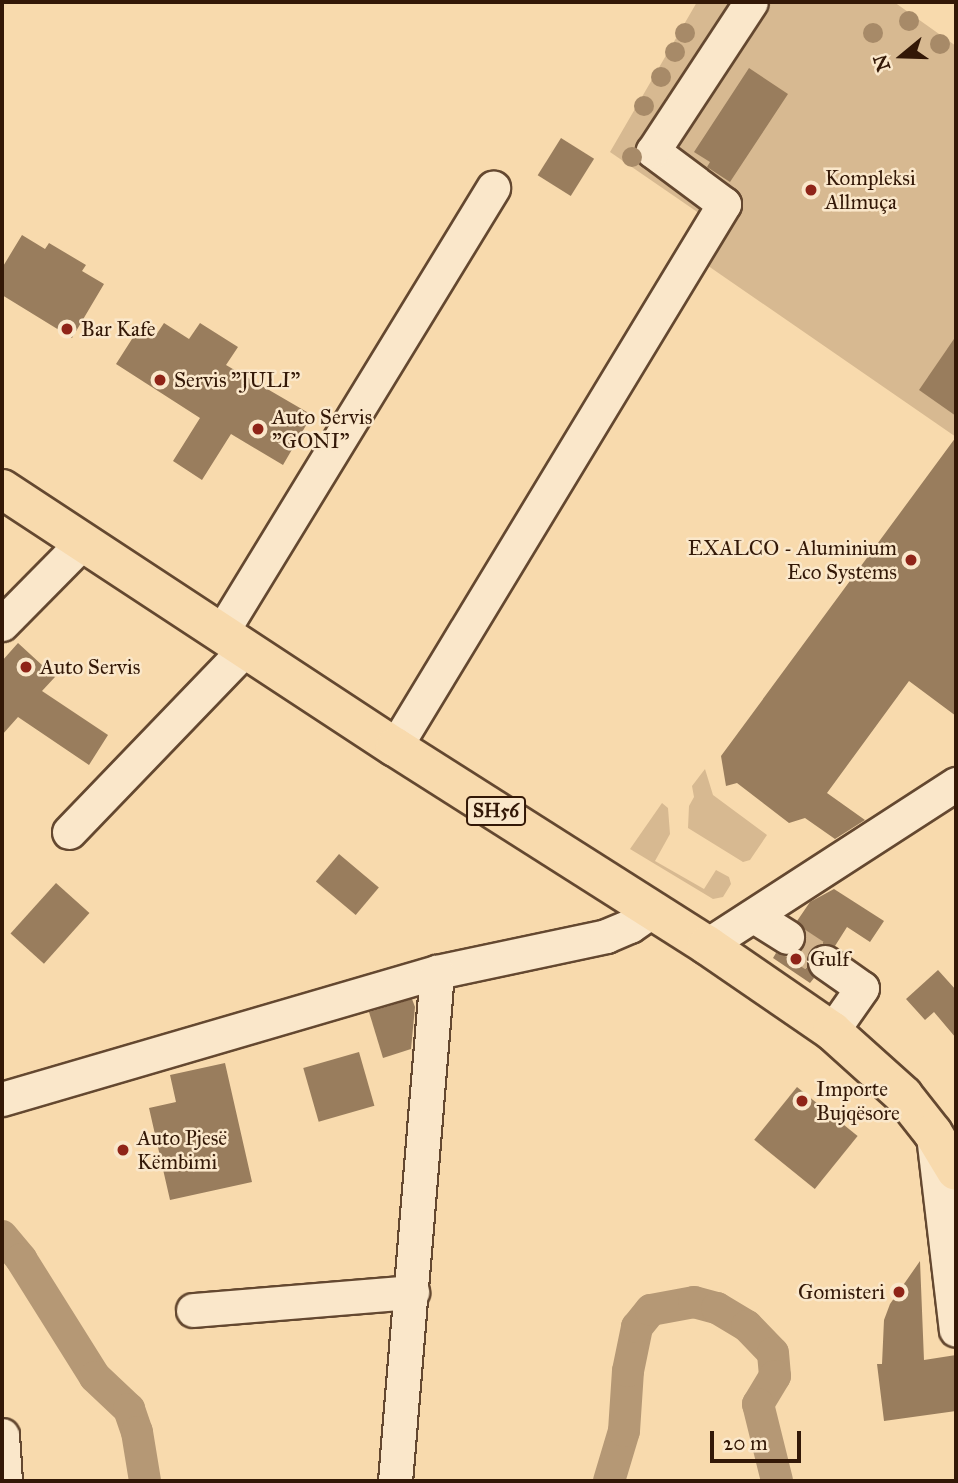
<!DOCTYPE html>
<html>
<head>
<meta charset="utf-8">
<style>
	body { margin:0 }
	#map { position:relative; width:958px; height:1483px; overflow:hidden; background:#f8daad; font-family:"IM FELL Great Primer",serif }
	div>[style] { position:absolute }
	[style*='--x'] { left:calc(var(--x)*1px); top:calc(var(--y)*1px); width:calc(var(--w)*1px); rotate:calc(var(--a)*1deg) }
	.green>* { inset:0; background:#d7b991 }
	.canal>* { height:32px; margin:-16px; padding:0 16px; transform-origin:16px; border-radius:16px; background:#b59875 }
	.building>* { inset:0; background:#997d5d; transform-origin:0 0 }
	.minor-tunnel>* { height:33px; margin-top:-16.5px; transform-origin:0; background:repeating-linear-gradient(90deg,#d1b38c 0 33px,transparent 0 50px) }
	.roads { filter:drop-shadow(2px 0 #644830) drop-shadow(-2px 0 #644830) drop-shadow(0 2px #644830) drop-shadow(0 -2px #644830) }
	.minor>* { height:33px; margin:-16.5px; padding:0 16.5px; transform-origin:16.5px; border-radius:16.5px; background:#fae7ca }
	.major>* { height:38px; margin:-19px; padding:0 19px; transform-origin:19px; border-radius:19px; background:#f8daad }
	.trees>* { width:20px; height:20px; margin:-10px; border-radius:50%; background:#a78a68 }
	.dots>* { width:19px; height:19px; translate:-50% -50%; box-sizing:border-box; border:4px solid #fae7ca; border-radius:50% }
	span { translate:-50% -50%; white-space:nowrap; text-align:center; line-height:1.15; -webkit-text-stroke:5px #fae7ca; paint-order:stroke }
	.shield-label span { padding:2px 5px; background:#fae7ca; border:2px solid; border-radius:5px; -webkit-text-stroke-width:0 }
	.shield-label { font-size:19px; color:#331807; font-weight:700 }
	.poi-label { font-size:21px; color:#331807 }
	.left { translate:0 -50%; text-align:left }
	.right { translate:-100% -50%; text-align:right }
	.frame { position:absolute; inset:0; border:4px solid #331807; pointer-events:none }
	.north { position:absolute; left:867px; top:21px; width:70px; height:70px; -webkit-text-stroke:5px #fae7ca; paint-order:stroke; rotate:251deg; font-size:19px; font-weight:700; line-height:28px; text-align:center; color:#331807 }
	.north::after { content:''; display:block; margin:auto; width:24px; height:32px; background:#331807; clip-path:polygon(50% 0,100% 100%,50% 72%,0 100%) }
	.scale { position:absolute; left:710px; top:1431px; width:91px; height:32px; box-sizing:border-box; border:4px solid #331807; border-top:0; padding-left:9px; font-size:21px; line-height:24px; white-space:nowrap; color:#331807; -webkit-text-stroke:5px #fae7ca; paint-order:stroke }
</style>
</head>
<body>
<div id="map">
	<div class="green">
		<i style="clip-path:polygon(697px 2px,894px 2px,956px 46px,956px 437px,701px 261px,722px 229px,610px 152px)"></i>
		<i style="clip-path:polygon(705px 769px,713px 795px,767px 835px,750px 860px,743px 862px,688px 828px,689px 806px,694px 797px,692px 786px)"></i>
		<i style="clip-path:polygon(662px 803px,668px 808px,670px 834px,655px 861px,704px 889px,716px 870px,729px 877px,731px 884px,723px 897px,713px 899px,630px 849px)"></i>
	</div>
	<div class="canal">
		<i style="--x:2;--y:1236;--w:30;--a:50"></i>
		<i style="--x:21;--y:1259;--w:139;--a:57.9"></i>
		<i style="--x:95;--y:1377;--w:47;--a:43.3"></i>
		<i style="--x:129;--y:1409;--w:24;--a:71"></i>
		<i style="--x:137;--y:1432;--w:50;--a:80.7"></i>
		<i style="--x:609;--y:1481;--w:52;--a:-73.3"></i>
		<i style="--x:624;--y:1431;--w:60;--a:-86.2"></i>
		<i style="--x:628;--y:1371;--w:45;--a:-78.4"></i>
		<i style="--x:637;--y:1327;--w:22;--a:-51"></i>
		<i style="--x:651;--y:1310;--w:44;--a:-10.5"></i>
		<i style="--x:694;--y:1302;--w:24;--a:15"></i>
		<i style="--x:717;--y:1308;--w:35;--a:31"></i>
		<i style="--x:747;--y:1326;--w:37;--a:46"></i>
		<i style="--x:773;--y:1353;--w:23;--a:85"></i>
		<i style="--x:775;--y:1376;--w:33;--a:121"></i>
		<i style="--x:758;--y:1404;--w:79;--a:76.1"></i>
	</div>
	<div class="building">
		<i style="clip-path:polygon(749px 68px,788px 94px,730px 182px,707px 167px,710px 162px,694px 152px)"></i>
		<i style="left:561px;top:138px;width:39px;height:44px;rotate:32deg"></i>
		<i style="clip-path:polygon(22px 235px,45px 249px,49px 243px,86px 265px,82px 271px,104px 284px,72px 338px,2px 295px,2px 268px)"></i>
		<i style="clip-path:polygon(164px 323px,189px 339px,200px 323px,238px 347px,226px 365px,312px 415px,283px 465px,231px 434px,202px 480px,173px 461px,200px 418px,116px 364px,139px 328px,154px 338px)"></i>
		<i style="clip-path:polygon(956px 336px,956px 416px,919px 390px)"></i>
		<i style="clip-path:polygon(956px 437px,956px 716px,909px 681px,827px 793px,865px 820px,835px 839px,805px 818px,789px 823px,737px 783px,726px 786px,721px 756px)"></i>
		<i style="clip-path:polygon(18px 643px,55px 677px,42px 691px,108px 735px,89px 765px,18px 717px,2px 735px,2px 661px)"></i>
		<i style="left:339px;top:854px;width:52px;height:36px;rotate:40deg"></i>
		<i style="left:56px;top:883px;width:45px;height:68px;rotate:42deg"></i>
		<i style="clip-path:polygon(834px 889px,884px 921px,870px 942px,847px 927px,835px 946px,818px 944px,810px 950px,806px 961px,814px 978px,810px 983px,773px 958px,776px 953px,787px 956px,803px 948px,806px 937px,797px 921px,810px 902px)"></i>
		<i style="clip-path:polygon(938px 970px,956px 990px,956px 1038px,934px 1012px,925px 1020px,906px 999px)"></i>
		<i style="clip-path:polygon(412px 999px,415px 1007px,411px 1049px,383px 1058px,369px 1012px)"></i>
		<i style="left:359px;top:1052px;width:56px;height:58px;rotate:74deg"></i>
		<i style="clip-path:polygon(225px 1063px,252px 1182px,170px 1200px,149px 1108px,176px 1102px,170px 1075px)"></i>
		<i style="left:797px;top:1087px;width:78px;height:68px;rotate:39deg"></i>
		<i style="clip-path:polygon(920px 1261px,924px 1360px,956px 1355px,956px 1411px,884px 1421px,877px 1364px,882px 1364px,884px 1320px,890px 1304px)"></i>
	</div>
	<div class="minor-tunnel">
		<i style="--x:787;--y:937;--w:45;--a:33.3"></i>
	</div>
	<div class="roads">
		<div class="minor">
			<i style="--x:2;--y:624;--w:115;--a:-45.4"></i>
			<i style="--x:221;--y:633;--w:522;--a:-58.57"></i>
			<i style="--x:395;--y:747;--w:635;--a:-58.79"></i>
			<i style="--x:724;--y:204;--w:89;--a:-143.3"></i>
			<i style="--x:653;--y:151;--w:178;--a:-56.7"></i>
			<i style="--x:69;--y:832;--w:254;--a:-46.1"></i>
			<i style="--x:754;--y:916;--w:39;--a:32"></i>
			<i style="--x:707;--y:945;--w:297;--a:-32.9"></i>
			<i style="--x:825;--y:962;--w:45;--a:35.1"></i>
			<i style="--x:862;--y:988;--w:52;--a:124.9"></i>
			<i style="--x:2;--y:1099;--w:453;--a:-16.3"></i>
			<i style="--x:437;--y:972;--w:173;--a:-12"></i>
			<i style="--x:606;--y:936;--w:26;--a:-23"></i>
			<i style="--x:630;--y:926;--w:28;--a:-35"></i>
			<i style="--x:933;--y:1135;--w:196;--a:83.3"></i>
			<i style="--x:193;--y:1310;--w:220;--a:-4.7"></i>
			<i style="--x:2;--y:1435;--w:46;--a:86.3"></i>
			<i style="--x:395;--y:1481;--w:511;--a:-85.28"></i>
		</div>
		<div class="major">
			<i style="--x:2;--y:489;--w:470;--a:33.3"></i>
			<i style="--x:395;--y:747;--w:370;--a:32.4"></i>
			<i style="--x:707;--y:945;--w:152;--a:34.5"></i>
			<i style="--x:832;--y:1031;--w:96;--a:42"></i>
			<i style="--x:903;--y:1095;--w:48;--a:51.7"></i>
			<i style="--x:933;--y:1133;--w:44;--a:58.8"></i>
		</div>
	</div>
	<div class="trees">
		<i style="left:909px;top:21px"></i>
		<i style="left:685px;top:33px"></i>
		<i style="left:873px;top:33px"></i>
		<i style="left:940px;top:44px"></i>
		<i style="left:675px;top:52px"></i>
		<i style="left:661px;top:77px"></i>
		<i style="left:644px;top:106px"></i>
		<i style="left:632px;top:157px"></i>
	</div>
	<div class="dots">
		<i style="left:811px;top:190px;background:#8f2418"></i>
		<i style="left:67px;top:329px;background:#8f2418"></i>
		<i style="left:160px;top:380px;background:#8f2418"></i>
		<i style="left:258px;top:429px;background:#8f2418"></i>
		<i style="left:911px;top:560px;background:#8f2418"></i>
		<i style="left:26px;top:667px;background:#8f2418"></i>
		<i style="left:796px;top:959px;background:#8f2418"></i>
		<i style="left:802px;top:1101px;background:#8f2418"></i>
		<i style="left:123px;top:1150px;background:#8f2418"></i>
		<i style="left:899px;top:1292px;background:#8f2418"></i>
	</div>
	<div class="shield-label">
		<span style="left:496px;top:811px">SH56</span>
	</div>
	<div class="poi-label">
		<span class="left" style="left:825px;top:190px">Kompleksi<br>Allmuça</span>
		<span class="left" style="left:81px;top:329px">Bar Kafe</span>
		<span class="left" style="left:174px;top:380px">Servis "JULI"</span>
		<span class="left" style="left:272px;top:429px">Auto Servis<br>"GONI"</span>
		<span class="right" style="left:897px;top:560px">EXALCO - Aluminium<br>Eco Systems</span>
		<span class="left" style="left:40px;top:667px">Auto Servis</span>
		<span class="left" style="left:810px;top:959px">Gulf</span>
		<span class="left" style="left:816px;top:1101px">Importe<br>Bujqësore</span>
		<span class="left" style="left:137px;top:1150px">Auto Pjesë<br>Këmbimi</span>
		<span class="right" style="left:885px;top:1292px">Gomisteri</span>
	</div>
	<div class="frame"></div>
	<div class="north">N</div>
	<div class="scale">20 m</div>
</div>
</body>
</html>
